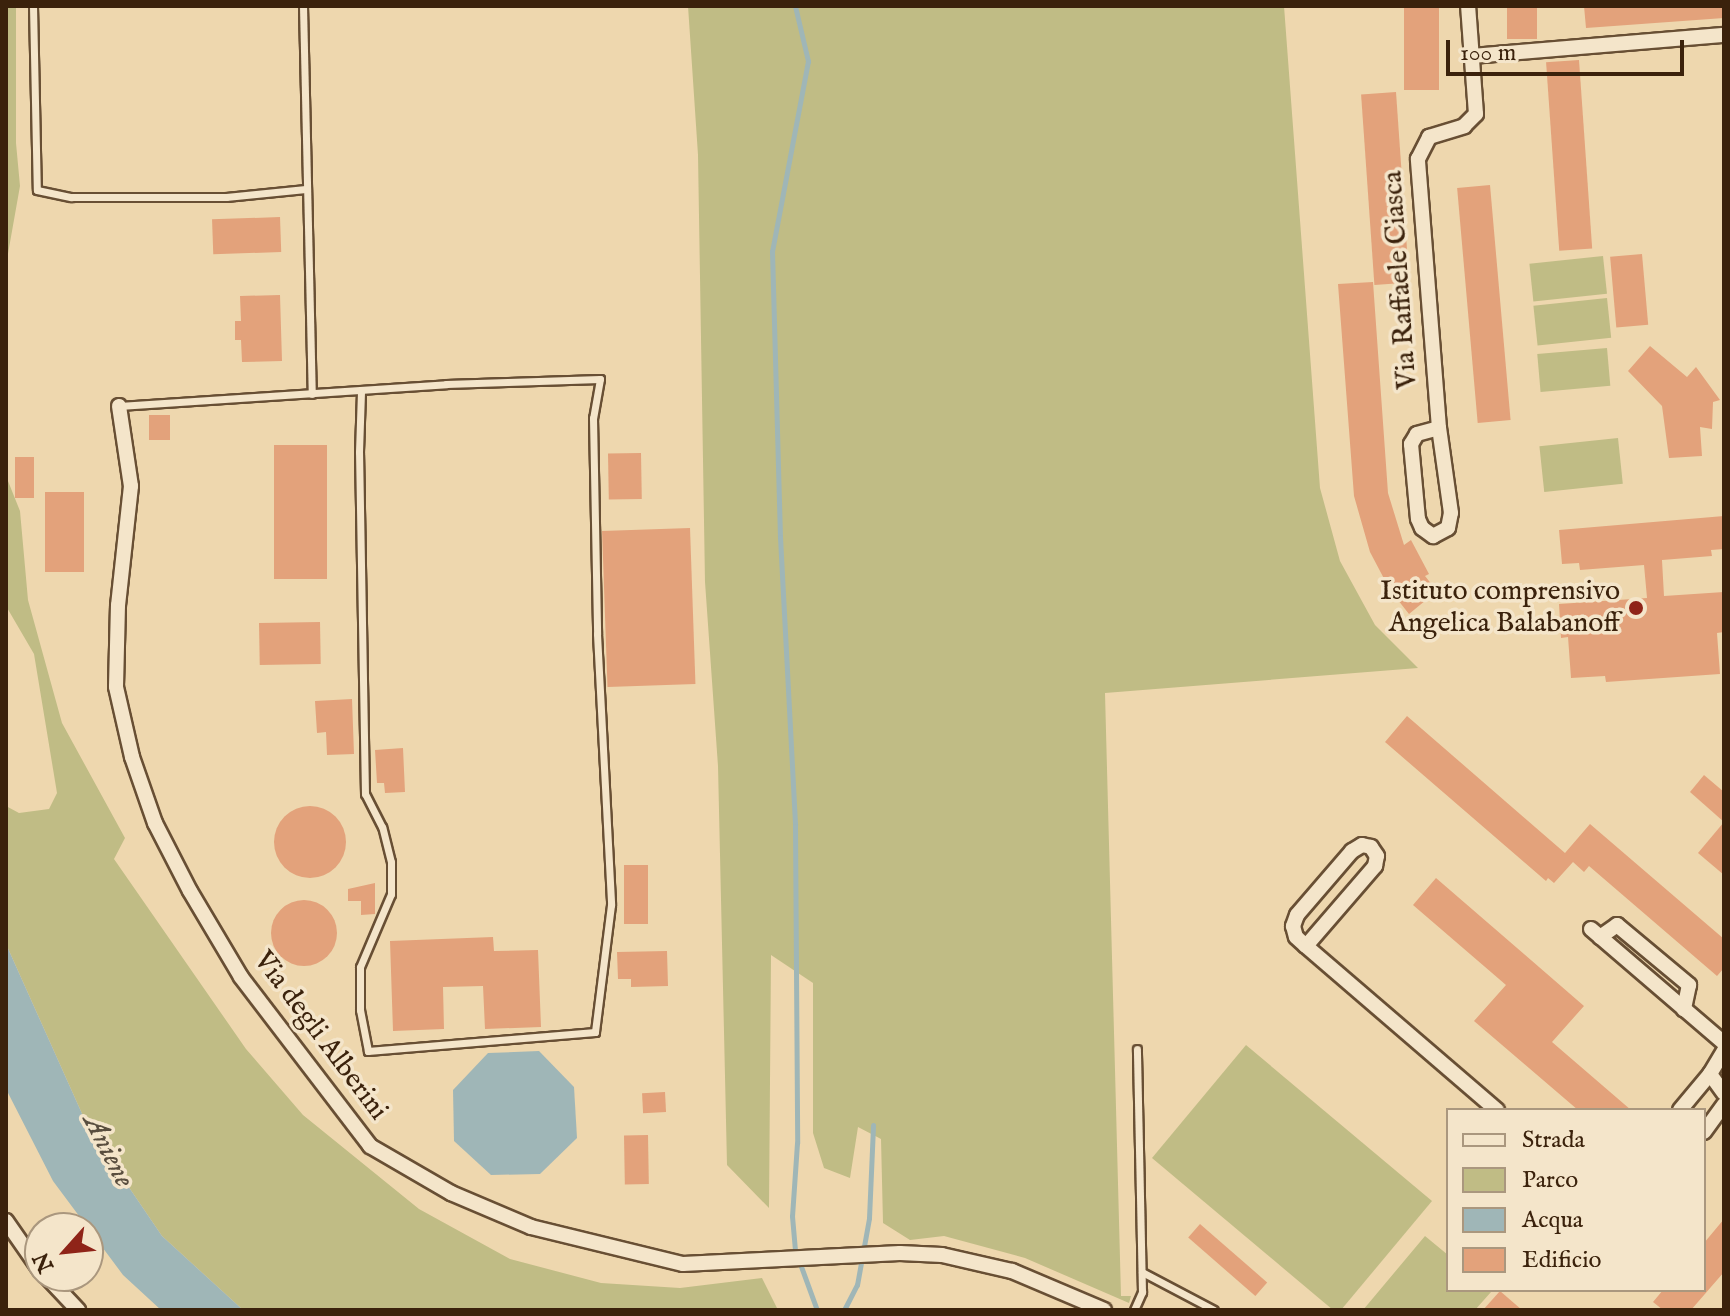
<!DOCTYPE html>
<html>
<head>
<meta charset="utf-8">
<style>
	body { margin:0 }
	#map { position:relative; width:1730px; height:1316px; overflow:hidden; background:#eed7ae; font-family:"IM FELL English",serif }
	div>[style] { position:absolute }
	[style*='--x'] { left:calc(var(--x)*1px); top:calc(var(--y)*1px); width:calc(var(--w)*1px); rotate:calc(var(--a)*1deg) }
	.green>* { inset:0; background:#c0bc85; transform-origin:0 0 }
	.water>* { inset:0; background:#9fb6b7 }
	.stream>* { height:5px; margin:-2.5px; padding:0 2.5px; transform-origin:2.5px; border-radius:2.5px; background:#9fb6b7 }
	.building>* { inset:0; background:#e3a27b; transform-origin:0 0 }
	.round { border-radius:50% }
	.roads { filter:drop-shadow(2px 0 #684f34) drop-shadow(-2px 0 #684f34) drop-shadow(0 2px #684f34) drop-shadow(0 -2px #684f34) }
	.service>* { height:7px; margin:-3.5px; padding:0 3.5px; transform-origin:3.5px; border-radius:3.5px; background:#f4e5ca }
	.minor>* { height:14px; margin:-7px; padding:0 7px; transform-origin:7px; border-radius:7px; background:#f4e5ca }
	.dots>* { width:22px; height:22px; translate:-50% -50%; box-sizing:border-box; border:4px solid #f4e5ca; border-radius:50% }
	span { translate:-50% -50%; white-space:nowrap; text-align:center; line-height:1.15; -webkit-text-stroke:7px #f4e5ca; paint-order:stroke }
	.street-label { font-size:28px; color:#3b220c }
	.poi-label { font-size:28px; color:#3b220c }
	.right { translate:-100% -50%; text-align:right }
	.water-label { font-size:30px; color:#594e3f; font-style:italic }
	.frame { position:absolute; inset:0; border:8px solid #3b220c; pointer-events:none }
	.legend { position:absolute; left:1446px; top:1108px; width:260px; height:184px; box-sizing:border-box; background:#f4e5ca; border:2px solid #aa977e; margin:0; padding:10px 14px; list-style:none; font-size:24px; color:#3b220c }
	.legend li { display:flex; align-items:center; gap:16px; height:40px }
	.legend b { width:40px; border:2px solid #aa977e }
	.north { position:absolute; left:24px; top:1212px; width:80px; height:80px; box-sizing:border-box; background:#f4e5ca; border:2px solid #aa977e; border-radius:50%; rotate:243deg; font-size:22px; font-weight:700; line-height:32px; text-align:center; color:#3b220c }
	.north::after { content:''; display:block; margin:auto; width:28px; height:36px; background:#8f2418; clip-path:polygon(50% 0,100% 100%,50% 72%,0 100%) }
	.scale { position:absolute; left:1446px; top:40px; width:238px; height:36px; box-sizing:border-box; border:4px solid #3b220c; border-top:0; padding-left:10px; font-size:24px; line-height:28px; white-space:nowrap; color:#3b220c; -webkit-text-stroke:6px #f4e5ca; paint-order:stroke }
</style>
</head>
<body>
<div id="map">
	<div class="green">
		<i style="clip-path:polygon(6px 6px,16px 6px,16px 143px,20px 186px,6px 265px)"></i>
		<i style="clip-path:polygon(688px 6px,1284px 6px,1320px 488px,1340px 561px,1375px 625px,1418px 668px,1105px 693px,1121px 1296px,1131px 1296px,1129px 1303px,1025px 1258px,944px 1236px,910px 1240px,883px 1223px,881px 1139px,858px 1127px,850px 1178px,824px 1168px,813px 1133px,813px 983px,771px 955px,769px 1208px,727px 1165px,718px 766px,705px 582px,698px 155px)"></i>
		<i style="left:1603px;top:256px;width:38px;height:74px;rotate:84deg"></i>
		<i style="left:1607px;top:298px;width:40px;height:74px;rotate:84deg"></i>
		<i style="left:1607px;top:348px;width:38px;height:70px;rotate:85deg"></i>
		<i style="left:1618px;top:438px;width:46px;height:79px;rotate:84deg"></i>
		<i style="clip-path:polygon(6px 476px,20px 511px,28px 600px,62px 723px,125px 838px,114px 859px,246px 1049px,303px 1115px,419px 1209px,510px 1259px,601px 1283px,680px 1288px,762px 1278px,778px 1310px,243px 1310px,162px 1236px,88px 1127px,6px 944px,6px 806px,19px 813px,49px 809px,57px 793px,34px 654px,6px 606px)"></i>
		<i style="clip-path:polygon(1246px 1045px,1432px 1201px,1341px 1310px,1333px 1310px,1152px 1158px)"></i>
		<i style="clip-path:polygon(1425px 1236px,1448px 1255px,1448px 1290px,1491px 1292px,1475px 1310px,1363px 1310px)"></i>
	</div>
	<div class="water">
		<i style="clip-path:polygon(6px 944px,88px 1127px,162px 1236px,243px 1310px,161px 1310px,123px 1275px,53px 1181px,6px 1089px)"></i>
		<i style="clip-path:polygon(539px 1051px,574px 1087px,577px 1138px,540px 1174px,491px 1175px,454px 1141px,453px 1090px,488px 1053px)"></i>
	</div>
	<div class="stream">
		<i style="--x:795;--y:6;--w:57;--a:76.7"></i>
		<i style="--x:808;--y:61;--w:193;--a:100.7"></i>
		<i style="--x:772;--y:251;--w:286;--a:88.4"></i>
		<i style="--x:780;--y:537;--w:289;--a:87"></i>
		<i style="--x:795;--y:826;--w:317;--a:89.6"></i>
		<i style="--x:797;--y:1143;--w:73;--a:93.9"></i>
		<i style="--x:792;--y:1216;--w:34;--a:85"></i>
		<i style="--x:795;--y:1250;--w:64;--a:69.9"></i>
		<i style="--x:844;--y:1310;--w:28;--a:-63"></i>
		<i style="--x:857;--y:1285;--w:68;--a:-79.8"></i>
		<i style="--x:869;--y:1218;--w:93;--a:-87.5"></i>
	</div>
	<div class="building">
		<i style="left:1404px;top:6px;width:35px;height:84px"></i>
		<i style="left:1507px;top:6px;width:30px;height:33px"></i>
		<i style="clip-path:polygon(1584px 6px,1724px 6px,1724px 18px,1586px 28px)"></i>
		<i style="left:1579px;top:60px;width:189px;height:33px;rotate:86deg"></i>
		<i style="left:1396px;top:92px;width:191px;height:35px;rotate:86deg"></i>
		<i style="left:1490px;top:185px;width:236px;height:33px;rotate:85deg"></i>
		<i style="left:280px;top:217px;width:35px;height:68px;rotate:88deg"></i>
		<i style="left:1642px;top:254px;width:71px;height:32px;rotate:85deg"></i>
		<i style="clip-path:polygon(1373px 282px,1388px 493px,1404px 545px,1411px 540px,1429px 574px,1425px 576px,1437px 591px,1409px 614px,1390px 590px,1370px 552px,1354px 496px,1338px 284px)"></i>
		<i style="clip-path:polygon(280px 295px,282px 361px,242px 362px,241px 340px,235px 340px,235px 321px,241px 321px,240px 296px)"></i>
		<i style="clip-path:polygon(1650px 346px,1687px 377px,1696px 367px,1720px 400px,1713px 402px,1712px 429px,1700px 427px,1702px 456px,1669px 458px,1662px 406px,1628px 371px)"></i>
		<i style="left:149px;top:415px;width:21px;height:25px"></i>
		<i style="left:274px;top:445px;width:53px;height:134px"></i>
		<i style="left:641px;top:453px;width:46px;height:33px;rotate:89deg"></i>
		<i style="left:15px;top:457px;width:19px;height:41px"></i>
		<i style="left:45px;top:492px;width:39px;height:80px"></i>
		<i style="clip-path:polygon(1724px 516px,1724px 549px,1711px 550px,1712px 556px,1662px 560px,1664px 596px,1724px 592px,1724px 632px,1717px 633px,1720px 674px,1606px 682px,1605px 676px,1571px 678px,1568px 637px,1561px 638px,1559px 604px,1647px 598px,1644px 565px,1580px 570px,1579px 563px,1562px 564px,1559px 530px)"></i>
		<i style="left:690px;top:528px;width:156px;height:88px;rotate:88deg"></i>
		<i style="left:320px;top:622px;width:42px;height:61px;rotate:89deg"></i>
		<i style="clip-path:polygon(352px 699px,354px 754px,327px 755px,326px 732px,317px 733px,315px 701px)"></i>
		<i style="clip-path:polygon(1407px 716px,1565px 853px,1590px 824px,1724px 939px,1724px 968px,1717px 976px,1589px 866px,1584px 872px,1573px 862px,1554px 883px,1548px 878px,1546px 881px,1385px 742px)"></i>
		<i style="clip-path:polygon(403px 748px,405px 792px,385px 793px,384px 783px,377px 783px,375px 750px)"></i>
		<i style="clip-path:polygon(1704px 775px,1724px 792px,1724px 822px,1690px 792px)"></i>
		<i class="round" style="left:274px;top:806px;width:72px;height:72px"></i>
		<i style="clip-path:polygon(1724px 822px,1724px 875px,1698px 853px)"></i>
		<i style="left:624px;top:865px;width:24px;height:59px"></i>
		<i style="clip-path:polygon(1436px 878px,1584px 1006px,1552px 1042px,1631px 1110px,1578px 1110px,1474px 1021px,1506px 985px,1413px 905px)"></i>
		<i style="clip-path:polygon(375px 883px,375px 914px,361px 915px,361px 901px,348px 901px,348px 889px)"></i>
		<i class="round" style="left:271px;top:900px;width:66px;height:66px"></i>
		<i style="clip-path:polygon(493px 937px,494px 951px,538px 950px,541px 1027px,485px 1029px,483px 986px,443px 987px,444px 1029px,393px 1031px,390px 941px)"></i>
		<i style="clip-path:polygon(667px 951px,668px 986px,631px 987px,631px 979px,618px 979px,617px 952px)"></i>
		<i style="left:665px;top:1092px;width:20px;height:23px;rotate:87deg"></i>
		<i style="left:648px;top:1135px;width:49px;height:24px;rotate:89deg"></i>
		<i style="clip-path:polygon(1724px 1219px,1724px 1272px,1691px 1310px,1663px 1310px,1653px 1302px,1663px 1290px,1704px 1290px,1704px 1243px)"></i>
		<i style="left:1200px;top:1224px;width:89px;height:18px;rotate:41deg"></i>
		<i style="clip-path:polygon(1500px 1291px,1522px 1310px,1483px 1310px)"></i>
	</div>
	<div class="roads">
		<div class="service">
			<i style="--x:33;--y:6;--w:184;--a:88.8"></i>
			<i style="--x:37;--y:190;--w:35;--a:12"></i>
			<i style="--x:71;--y:197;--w:155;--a:0"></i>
			<i style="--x:226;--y:197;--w:80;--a:-5.7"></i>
			<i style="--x:303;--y:6;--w:388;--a:88.7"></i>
			<i style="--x:119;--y:406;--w:328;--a:-3.8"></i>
			<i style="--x:446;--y:384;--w:154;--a:-1.9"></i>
			<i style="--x:600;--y:379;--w:40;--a:100"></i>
			<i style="--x:593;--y:418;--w:216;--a:88.9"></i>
			<i style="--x:597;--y:634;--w:271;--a:87"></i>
			<i style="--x:611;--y:905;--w:128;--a:97.2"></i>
			<i style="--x:595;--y:1032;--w:228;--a:175.2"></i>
			<i style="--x:368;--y:1051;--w:42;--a:-101"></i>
			<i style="--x:360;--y:1010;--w:43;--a:-90"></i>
			<i style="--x:360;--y:967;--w:79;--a:-67"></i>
			<i style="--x:391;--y:894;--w:32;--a:-90"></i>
			<i style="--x:391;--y:862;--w:36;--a:-104"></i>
			<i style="--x:382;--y:827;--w:37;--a:-117"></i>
			<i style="--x:365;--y:794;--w:342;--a:-91"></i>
			<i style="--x:359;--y:452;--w:60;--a:-88.1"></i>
			<i style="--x:1142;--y:1272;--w:81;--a:27.8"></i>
			<i style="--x:1134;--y:1310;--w:20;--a:-66"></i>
			<i style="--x:1142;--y:1292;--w:243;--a:-91.2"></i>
		</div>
		<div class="minor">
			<i style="--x:1473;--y:56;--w:252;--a:-4.8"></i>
			<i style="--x:119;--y:406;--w:81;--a:81.5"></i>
			<i style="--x:131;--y:486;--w:120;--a:96.2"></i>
			<i style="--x:118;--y:605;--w:82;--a:91.4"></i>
			<i style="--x:116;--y:687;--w:72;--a:77.1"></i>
			<i style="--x:132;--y:757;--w:70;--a:70.8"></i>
			<i style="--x:155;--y:823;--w:76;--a:62.8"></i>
			<i style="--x:190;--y:891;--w:100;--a:59.3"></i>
			<i style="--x:241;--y:977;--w:213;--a:52.6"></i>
			<i style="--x:370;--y:1146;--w:94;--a:30.1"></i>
			<i style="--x:451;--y:1193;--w:87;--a:23"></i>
			<i style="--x:531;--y:1227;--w:156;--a:13.7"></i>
			<i style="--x:683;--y:1264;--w:217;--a:-2.9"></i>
			<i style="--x:900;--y:1253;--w:42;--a:2.7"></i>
			<i style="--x:942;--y:1255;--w:72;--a:12.9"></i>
			<i style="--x:1012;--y:1271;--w:100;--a:23"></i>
			<i style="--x:1439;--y:428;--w:23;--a:165"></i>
			<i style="--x:1417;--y:434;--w:12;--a:121"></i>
			<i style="--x:1411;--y:444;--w:75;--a:84.7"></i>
			<i style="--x:1418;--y:519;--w:10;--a:66"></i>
			<i style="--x:1422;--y:528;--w:14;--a:36"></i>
			<i style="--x:1433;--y:536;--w:17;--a:-28"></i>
			<i style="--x:1448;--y:528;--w:15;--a:-79"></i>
			<i style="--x:1451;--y:513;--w:86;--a:-98"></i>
			<i style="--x:1439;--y:428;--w:270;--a:-94.5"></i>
			<i style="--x:1418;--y:159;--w:25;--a:-63"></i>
			<i style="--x:1429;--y:137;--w:37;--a:-17"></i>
			<i style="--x:1464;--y:126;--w:17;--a:-45"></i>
			<i style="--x:1476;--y:114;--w:108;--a:-94.2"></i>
			<i style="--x:1591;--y:929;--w:175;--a:40.6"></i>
			<i style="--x:1600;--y:937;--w:21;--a:-35"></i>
			<i style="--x:1617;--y:925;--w:94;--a:39.8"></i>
			<i style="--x:1689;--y:985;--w:25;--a:102"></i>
			<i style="--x:1306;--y:946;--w:106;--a:-49.2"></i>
			<i style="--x:1375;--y:866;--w:10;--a:-79"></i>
			<i style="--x:1377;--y:856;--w:11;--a:-124"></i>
			<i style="--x:1371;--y:847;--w:9;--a:-167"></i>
			<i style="--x:1362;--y:845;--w:12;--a:149"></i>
			<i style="--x:1352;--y:851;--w:84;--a:130.7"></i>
			<i style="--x:1297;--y:915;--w:12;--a:110"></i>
			<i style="--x:1293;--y:926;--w:11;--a:75"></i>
			<i style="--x:1296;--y:937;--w:13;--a:42"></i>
			<i style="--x:1306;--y:946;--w:252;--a:40.7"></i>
			<i style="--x:1710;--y:1074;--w:24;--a:54"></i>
			<i style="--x:1680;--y:1110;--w:47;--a:-50.2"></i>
			<i style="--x:1710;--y:1074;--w:27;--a:-59"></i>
			<i style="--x:1704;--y:1132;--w:34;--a:-54"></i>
			<i style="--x:6;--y:1221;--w:60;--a:55.2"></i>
			<i style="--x:46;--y:1276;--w:47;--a:46.7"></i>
		</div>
	</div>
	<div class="dots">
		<i style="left:1636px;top:608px;background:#8f2418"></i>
	</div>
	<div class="street-label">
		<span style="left:1401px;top:280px;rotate:-94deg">Via Raffaele Ciasca</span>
		<span style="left:320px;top:1036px;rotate:53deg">Via degli Alberini</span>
	</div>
	<div class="poi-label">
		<span class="right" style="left:1620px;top:608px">Istituto comprensivo<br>Angelica Balabanoff</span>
	</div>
	<div class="water-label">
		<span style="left:108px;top:1151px;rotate:63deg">Aniene</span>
	</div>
	<div class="frame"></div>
	<ul class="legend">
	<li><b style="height:10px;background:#f4e5ca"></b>Strada</li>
	<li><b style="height:22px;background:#c0bc85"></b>Parco</li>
	<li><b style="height:22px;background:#9fb6b7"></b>Acqua</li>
	<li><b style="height:22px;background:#e3a27b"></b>Edificio</li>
	</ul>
	<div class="north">N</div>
	<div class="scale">100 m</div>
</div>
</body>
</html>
